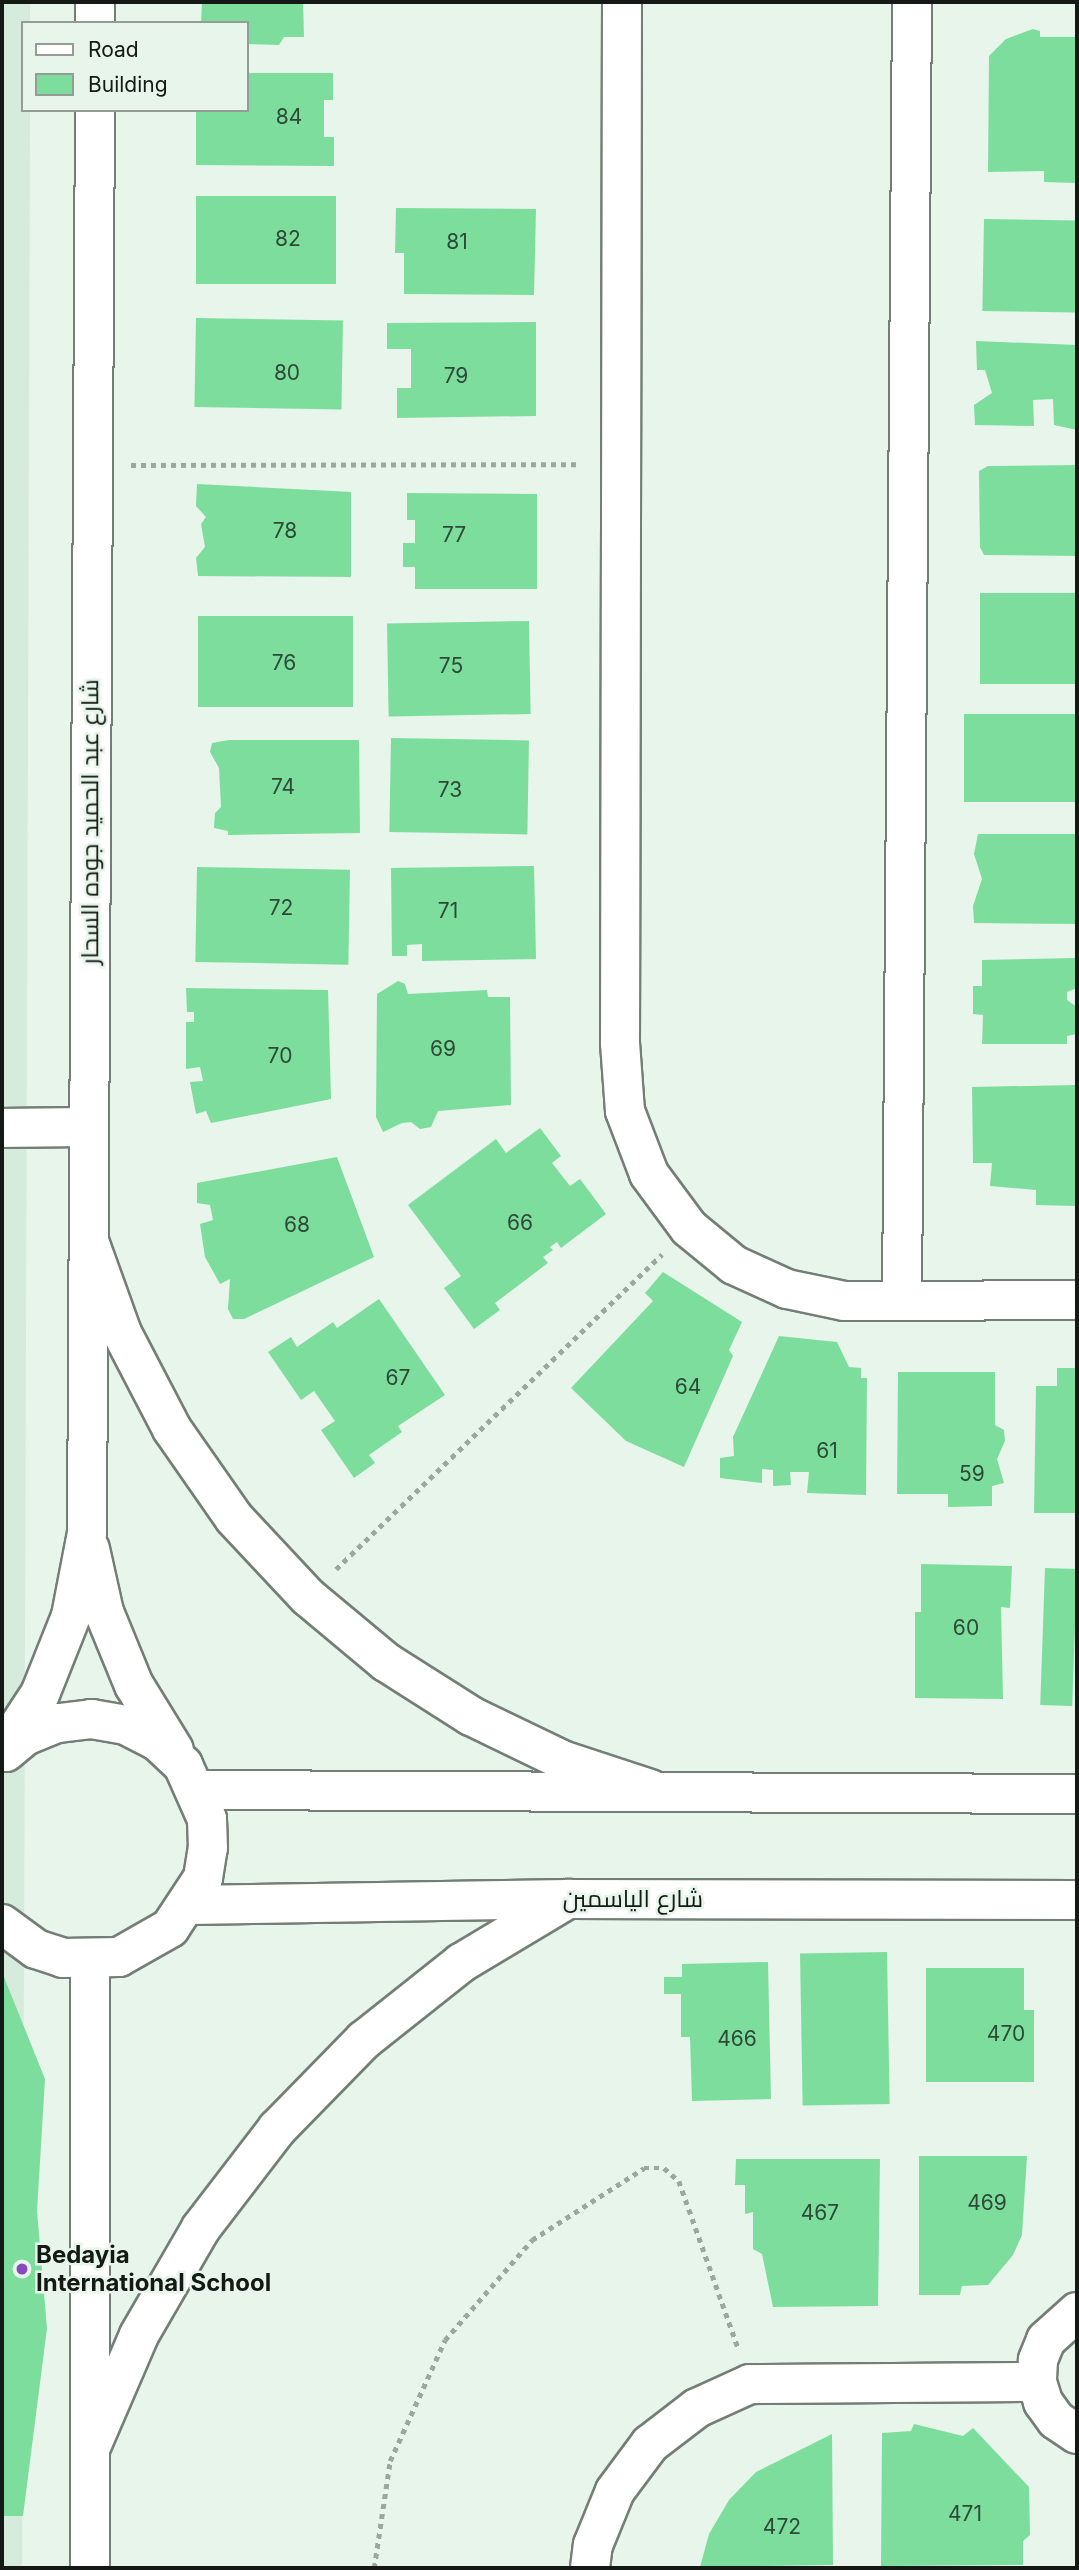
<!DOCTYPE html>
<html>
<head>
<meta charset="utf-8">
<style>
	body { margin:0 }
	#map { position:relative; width:1079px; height:2570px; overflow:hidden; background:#e7f5ea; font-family:Inter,Cairo,sans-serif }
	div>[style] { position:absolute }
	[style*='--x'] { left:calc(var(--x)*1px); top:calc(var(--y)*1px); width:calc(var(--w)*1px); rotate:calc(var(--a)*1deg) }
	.built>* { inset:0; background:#d6ebdb }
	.building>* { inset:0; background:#7cdd9d; transform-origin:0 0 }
	.path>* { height:4.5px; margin-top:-2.25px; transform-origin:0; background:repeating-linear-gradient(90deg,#9ca79f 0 5px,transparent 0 10px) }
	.roads { filter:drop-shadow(2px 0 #737f76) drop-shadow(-2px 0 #737f76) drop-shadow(0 2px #737f76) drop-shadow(0 -2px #737f76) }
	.minor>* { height:38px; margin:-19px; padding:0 19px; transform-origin:19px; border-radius:19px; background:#fff }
	.tertiary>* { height:38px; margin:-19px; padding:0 19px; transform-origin:19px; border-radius:19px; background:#fff }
	.dots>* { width:19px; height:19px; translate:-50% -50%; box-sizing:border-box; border:4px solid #e7f5ea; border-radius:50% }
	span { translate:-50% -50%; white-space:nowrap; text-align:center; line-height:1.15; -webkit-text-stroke:5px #e7f5ea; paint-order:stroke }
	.number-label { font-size:21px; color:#2e4a37 }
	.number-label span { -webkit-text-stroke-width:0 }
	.street-label { font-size:24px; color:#141915 }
	.poi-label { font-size:24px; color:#141915; font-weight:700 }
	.left { translate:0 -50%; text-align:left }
	.frame { position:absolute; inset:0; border:4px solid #141915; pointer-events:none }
	.legend { position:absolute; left:21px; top:21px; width:228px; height:91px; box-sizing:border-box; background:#e7f5ea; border:2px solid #939d95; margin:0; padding:9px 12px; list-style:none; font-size:21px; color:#141915 }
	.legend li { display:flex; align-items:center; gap:14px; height:35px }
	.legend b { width:35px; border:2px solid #939d95 }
</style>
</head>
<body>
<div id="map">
	<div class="built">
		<i style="clip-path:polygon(2px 2px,30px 2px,30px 23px,23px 23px,23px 110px,30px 110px,22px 2568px,2px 2568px)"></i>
	</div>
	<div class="building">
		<i style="clip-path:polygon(202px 2px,303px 2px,304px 37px,284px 37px,279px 45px,247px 44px,247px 23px,201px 23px)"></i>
		<i style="clip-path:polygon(1033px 29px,1040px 31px,1040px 37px,1077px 37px,1077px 183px,1044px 182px,1044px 171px,988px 172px,989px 56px,1006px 39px)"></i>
		<i style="clip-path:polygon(247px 73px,333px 73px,333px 100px,324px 100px,324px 137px,334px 137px,334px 166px,196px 165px,196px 110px,247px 110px)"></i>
		<i style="left:196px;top:196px;width:140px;height:88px"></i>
		<i style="clip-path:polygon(396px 208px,536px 209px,534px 295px,404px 294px,404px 253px,395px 253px)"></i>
		<i style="left:984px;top:219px;width:93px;height:92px;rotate:1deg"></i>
		<i style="left:196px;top:318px;width:147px;height:89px;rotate:1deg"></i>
		<i style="clip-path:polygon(536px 322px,536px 416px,397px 418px,397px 388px,411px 388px,411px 349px,387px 349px,387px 323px)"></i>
		<i style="clip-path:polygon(976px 341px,1077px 345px,1077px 430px,1054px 425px,1053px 399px,1033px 400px,1034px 426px,975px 425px,974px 405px,992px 393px,985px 370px,977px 370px)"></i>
		<i style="clip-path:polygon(1077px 465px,1077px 556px,984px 555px,980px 547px,979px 471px,988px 466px)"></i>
		<i style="clip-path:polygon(197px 484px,351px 492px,351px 577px,198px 576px,196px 558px,205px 547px,201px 524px,206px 517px,196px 506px)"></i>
		<i style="clip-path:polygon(407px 493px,537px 494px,537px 589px,415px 589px,415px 567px,403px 567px,403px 543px,415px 543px,415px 520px,407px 520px)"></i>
		<i style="left:980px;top:593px;width:97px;height:91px"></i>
		<i style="left:353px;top:616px;width:91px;height:155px;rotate:90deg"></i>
		<i style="left:529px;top:621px;width:93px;height:142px;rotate:89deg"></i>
		<i style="left:964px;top:714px;width:113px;height:88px"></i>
		<i style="left:391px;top:738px;width:138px;height:94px;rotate:1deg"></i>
		<i style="clip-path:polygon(229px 740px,359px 740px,360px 833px,228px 835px,228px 831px,214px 828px,215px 813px,221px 807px,219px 768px,210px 752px,212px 743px)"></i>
		<i style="clip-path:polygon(978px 834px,1077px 834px,1077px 924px,974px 923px,973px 906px,982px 879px,974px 854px)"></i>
		<i style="clip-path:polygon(534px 866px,536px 959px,422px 961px,422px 944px,407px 945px,407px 956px,392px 956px,391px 868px)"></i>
		<i style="left:197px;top:867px;width:153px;height:95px;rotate:1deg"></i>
		<i style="clip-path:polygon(1075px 958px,1077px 988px,1067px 992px,1067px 1000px,1077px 1007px,1077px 1029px,1076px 1034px,1067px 1036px,1067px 1044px,982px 1044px,983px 1015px,973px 1014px,973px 986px,982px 986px,982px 960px)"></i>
		<i style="clip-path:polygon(398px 981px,405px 984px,408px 994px,487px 990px,488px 997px,510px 997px,511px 1105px,438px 1111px,431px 1127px,420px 1129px,411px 1122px,402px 1123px,383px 1132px,376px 1117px,377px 994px)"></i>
		<i style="clip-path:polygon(186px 988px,328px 990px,331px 1099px,211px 1123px,206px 1111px,196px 1114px,190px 1082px,203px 1081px,200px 1067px,186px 1069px,186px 1022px,194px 1022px,194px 1012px,187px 1012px)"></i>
		<i style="clip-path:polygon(1077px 1085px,1077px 1206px,1036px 1205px,1036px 1190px,990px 1186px,992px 1163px,973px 1163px,972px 1087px)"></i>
		<i style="clip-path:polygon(540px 1128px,561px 1156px,552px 1163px,570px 1186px,580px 1179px,606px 1214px,561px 1248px,557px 1242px,550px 1247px,553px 1250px,543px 1257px,548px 1263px,495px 1303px,500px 1310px,474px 1329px,444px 1288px,461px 1276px,408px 1205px,496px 1139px,506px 1153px)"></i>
		<i style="clip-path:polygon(337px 1157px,374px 1257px,244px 1319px,233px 1319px,228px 1309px,230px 1279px,220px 1284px,205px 1257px,200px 1224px,213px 1220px,210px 1205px,197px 1203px,197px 1183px)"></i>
		<i style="clip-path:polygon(663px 1272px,742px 1322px,729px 1350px,733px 1356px,684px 1467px,626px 1441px,571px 1388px,653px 1301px,645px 1293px)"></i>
		<i style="clip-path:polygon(379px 1299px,445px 1395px,398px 1426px,402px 1432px,369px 1455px,375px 1463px,354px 1478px,321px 1430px,335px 1421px,314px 1391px,301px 1400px,268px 1352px,291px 1337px,297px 1347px,333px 1322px,337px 1328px)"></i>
		<i style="clip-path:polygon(779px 1336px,837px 1342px,849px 1367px,861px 1368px,861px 1378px,867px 1378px,866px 1495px,807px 1493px,809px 1472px,790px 1472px,791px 1485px,773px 1486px,773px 1470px,762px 1469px,762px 1483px,720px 1478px,720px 1458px,734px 1456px,733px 1437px)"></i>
		<i style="clip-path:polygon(1057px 1368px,1077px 1368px,1077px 1513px,1034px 1513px,1036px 1386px,1057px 1386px)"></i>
		<i style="clip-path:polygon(898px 1372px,995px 1372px,995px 1425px,1004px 1430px,1005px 1441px,997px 1459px,1004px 1483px,992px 1486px,992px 1506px,948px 1507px,948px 1494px,897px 1494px)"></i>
		<i style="clip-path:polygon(921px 1564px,1012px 1566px,1010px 1608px,1001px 1607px,1003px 1699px,915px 1698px,915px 1612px,921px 1612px)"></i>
		<i style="left:1045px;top:1568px;width:32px;height:137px;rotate:2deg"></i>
		<i style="left:887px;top:1952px;width:152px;height:87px;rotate:89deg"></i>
		<i style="clip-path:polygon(768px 1962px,771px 2099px,692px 2101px,690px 2037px,681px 2037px,681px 1994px,664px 1994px,664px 1977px,682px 1977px,682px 1964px)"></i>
		<i style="clip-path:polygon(926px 1968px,1024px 1968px,1024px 2010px,1034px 2010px,1034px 2082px,926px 2082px)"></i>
		<i style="clip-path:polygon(2px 1972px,45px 2079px,37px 2211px,47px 2328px,23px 2516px,2px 2516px)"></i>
		<i style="clip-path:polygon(919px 2156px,1027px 2156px,1022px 2235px,1013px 2255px,988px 2285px,962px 2286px,960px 2295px,919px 2295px)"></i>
		<i style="clip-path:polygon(736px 2159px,880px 2159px,878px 2306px,773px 2307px,762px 2254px,753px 2249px,753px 2212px,745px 2214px,745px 2185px,735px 2185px)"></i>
		<i style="clip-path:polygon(914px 2424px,963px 2436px,973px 2428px,1029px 2487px,1030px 2535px,1023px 2541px,1023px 2565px,881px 2566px,882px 2433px,911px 2431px)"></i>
		<i style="clip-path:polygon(832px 2434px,833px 2565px,700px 2567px,709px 2534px,729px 2500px,756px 2472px)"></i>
	</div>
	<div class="path">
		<i style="--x:131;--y:465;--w:449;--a:-0.1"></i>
		<i style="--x:336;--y:1569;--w:453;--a:-44"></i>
		<i style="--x:374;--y:2568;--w:108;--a:-81.5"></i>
		<i style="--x:390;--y:2461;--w:133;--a:-65.6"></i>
		<i style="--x:445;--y:2340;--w:133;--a:-49"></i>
		<i style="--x:532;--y:2240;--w:133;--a:-32.7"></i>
		<i style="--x:644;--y:2168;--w:20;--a:0"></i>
		<i style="--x:664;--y:2168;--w:20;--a:41"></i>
		<i style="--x:679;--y:2181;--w:177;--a:70.5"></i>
	</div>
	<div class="roads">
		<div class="minor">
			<i style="--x:622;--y:2;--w:1041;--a:90.11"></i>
			<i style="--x:620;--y:1043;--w:68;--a:85.8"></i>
			<i style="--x:625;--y:1111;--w:67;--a:69.1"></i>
			<i style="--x:649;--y:1174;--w:67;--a:53.5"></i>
			<i style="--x:689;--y:1228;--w:58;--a:39.4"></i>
			<i style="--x:734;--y:1265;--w:58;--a:24.4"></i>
			<i style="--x:787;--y:1289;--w:58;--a:11.9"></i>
			<i style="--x:844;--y:1301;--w:233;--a:-0.2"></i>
			<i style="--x:2;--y:1128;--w:86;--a:-0.7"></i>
			<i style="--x:90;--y:1244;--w:95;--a:70.2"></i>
			<i style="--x:122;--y:1333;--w:108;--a:62.5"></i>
			<i style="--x:172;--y:1429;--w:108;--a:55.1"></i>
			<i style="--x:234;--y:1518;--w:108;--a:46.9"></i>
			<i style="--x:308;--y:1597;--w:102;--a:39.8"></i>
			<i style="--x:386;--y:1662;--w:101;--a:32.4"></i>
			<i style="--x:471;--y:1716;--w:101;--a:25.8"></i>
			<i style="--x:562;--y:1760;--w:93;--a:18.2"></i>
			<i style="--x:902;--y:1301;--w:1299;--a:-89.56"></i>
			<i style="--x:1077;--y:2312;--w:42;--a:137.9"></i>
			<i style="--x:1046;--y:2340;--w:22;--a:112"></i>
			<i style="--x:1038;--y:2360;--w:22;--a:93"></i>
			<i style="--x:1037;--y:2382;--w:21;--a:73"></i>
			<i style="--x:1043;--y:2402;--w:22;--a:54"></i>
			<i style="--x:1056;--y:2420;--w:25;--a:34"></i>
			<i style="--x:90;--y:2449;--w:124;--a:-66.7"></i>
			<i style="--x:139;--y:2335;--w:124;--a:-59.9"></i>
			<i style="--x:201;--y:2228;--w:125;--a:-52.5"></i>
			<i style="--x:277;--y:2129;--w:124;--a:-45.7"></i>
			<i style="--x:364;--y:2040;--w:124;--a:-38.4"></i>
			<i style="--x:461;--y:1963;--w:125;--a:-30.9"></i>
			<i style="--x:590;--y:2568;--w:23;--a:-83"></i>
			<i style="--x:593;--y:2545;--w:58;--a:-67.8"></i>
			<i style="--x:615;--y:2491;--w:59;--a:-53.3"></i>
			<i style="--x:650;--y:2444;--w:59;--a:-37.5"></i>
			<i style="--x:697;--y:2408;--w:58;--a:-24.4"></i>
			<i style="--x:750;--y:2384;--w:287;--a:-0.4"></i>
		</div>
		<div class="tertiary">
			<i style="--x:95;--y:23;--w:21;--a:-90"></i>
			<i style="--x:90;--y:1549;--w:65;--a:77.5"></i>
			<i style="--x:104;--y:1612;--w:79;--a:67.7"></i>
			<i style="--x:134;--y:1685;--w:76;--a:58.4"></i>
			<i style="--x:2;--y:1752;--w:69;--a:-56.8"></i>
			<i style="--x:40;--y:1694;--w:84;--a:-68.3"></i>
			<i style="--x:71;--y:1616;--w:85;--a:-79.1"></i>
			<i style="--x:87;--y:1533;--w:1423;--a:-89.68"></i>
			<i style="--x:198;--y:1790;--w:879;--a:0.26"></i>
			<i style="--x:189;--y:1905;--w:379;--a:-0.9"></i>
			<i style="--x:568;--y:1899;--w:509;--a:0.11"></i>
			<i style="--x:2;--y:1924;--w:42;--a:36.3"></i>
			<i style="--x:36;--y:1949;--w:28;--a:18"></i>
			<i style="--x:63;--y:1958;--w:56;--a:-1"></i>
			<i style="--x:119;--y:1957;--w:59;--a:-29.6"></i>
			<i style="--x:170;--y:1928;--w:60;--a:-56.6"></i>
			<i style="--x:203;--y:1878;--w:30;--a:-81"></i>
			<i style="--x:208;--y:1848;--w:29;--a:-92"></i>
			<i style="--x:207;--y:1819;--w:59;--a:-114"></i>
			<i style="--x:183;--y:1765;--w:35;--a:-137"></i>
			<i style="--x:157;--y:1741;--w:35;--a:-153"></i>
			<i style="--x:126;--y:1725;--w:35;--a:-170"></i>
			<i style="--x:92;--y:1719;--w:35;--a:173"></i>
			<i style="--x:57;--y:1723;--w:35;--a:158"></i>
			<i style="--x:25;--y:1736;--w:25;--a:140"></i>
			<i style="--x:90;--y:1961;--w:607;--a:90"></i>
		</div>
	</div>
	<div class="dots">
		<i style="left:22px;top:2269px;background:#874ac0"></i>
	</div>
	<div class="number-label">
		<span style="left:289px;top:117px">84</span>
		<span style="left:288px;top:239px">82</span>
		<span style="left:457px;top:242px">81</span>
		<span style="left:287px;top:373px">80</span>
		<span style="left:456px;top:376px">79</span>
		<span style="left:285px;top:531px">78</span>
		<span style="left:454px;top:535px">77</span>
		<span style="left:284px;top:663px">76</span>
		<span style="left:451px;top:666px">75</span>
		<span style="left:283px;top:787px">74</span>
		<span style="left:450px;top:790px">73</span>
		<span style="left:281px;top:908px">72</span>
		<span style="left:448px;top:911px">71</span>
		<span style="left:443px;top:1049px">69</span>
		<span style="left:280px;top:1056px">70</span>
		<span style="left:520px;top:1223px">66</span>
		<span style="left:297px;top:1225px">68</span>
		<span style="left:398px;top:1378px">67</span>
		<span style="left:688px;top:1387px">64</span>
		<span style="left:827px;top:1451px">61</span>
		<span style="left:972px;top:1474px">59</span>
		<span style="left:966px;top:1628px">60</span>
		<span style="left:1006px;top:2034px">470</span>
		<span style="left:737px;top:2039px">466</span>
		<span style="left:987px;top:2203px">469</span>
		<span style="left:820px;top:2213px">467</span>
		<span style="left:965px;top:2514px">471</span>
		<span style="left:782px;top:2527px">472</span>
	</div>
	<div class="street-label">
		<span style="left:90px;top:822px;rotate:-90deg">شارع عبد الحميد جوده السحار</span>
		<span style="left:633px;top:1899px">شارع الياسمين</span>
	</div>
	<div class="poi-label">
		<span class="left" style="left:36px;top:2269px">Bedayia<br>International School</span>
	</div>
	<div class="frame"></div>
	<ul class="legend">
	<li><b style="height:9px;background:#fff"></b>Road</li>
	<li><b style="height:19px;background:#7cdd9d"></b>Building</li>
	</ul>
</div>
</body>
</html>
